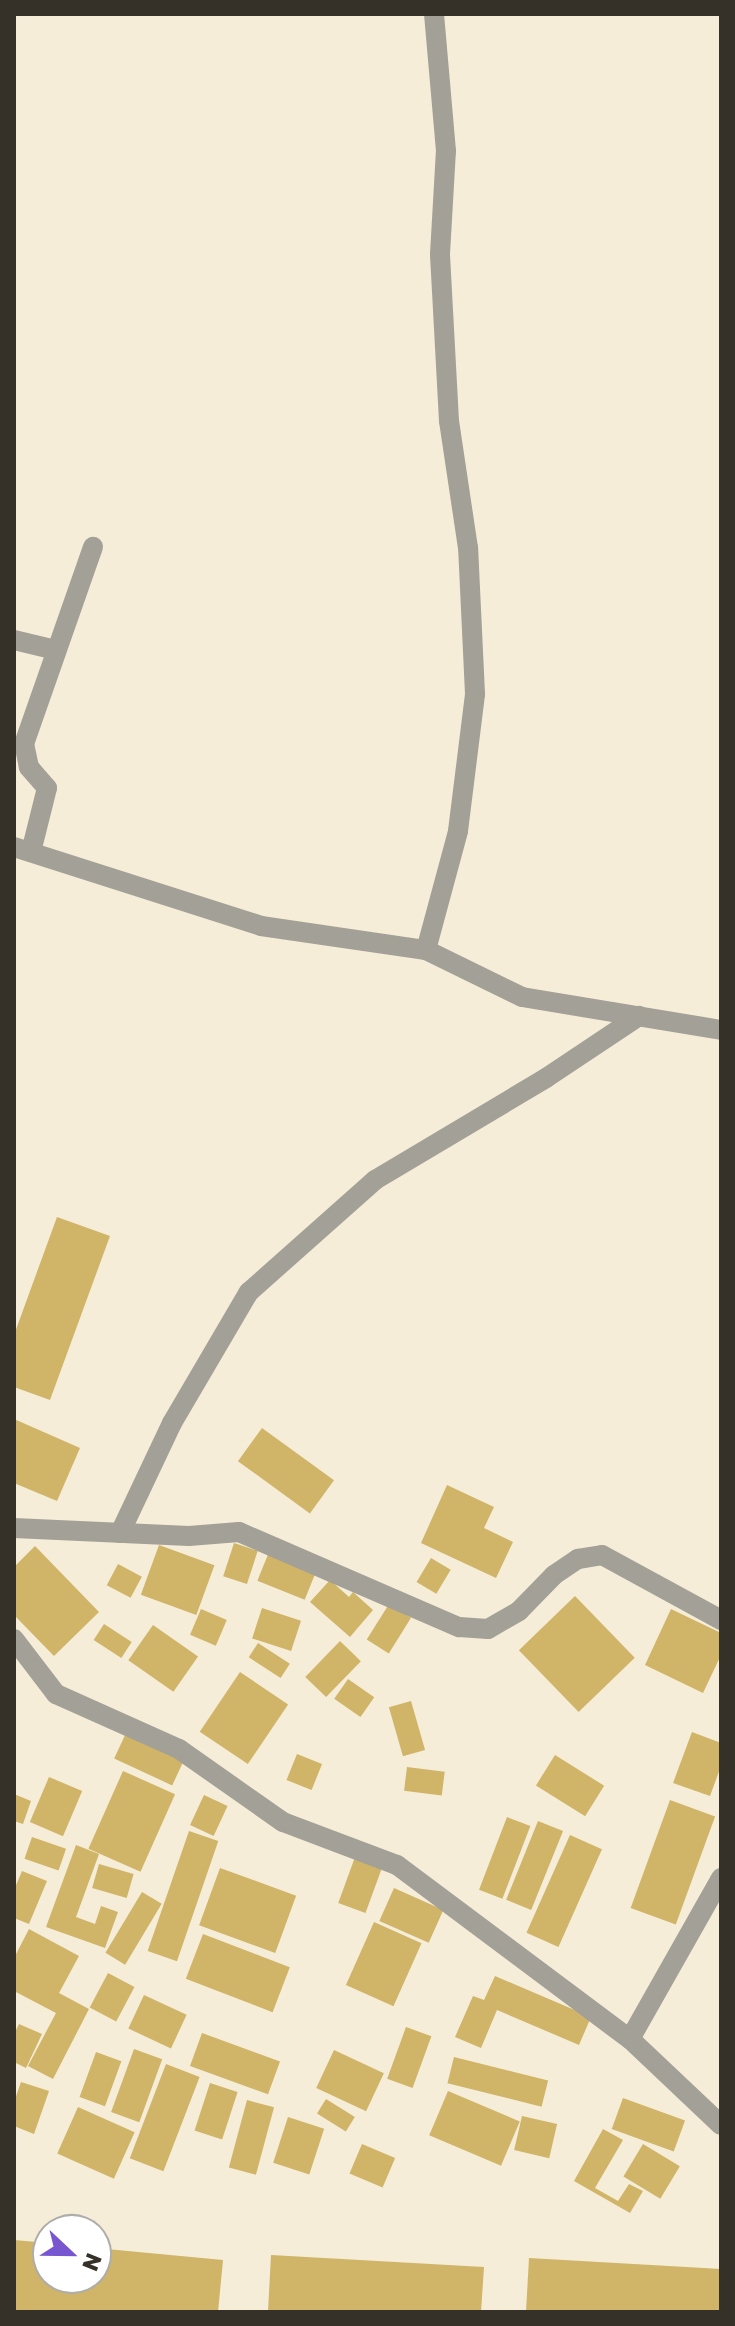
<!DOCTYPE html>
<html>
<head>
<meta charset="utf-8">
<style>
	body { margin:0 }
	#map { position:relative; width:735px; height:2326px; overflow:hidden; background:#f5edd8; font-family:"Golos Text",sans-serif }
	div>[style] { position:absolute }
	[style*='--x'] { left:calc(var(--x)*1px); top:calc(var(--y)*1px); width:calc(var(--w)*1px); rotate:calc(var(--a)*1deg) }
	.building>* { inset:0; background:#d0b467; transform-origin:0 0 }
	.minor>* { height:20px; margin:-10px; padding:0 10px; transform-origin:10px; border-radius:10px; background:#a3a097 }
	span { translate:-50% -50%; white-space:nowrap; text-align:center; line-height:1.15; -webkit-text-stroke:8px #fff; paint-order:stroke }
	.frame { position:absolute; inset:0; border:16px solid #353129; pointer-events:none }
	.north { position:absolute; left:32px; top:2214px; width:80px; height:80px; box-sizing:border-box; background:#fff; border:2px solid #aeada9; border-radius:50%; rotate:112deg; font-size:22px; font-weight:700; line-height:32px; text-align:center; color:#353129 }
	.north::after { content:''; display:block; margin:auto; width:28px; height:36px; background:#7856d0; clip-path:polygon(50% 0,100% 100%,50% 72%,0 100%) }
</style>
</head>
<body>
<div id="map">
	<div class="building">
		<i style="clip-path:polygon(57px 1217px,110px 1236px,50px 1400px,14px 1387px,14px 1335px)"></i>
		<i style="clip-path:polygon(14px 1419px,80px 1448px,57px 1501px,14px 1483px)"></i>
		<i style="left:262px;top:1428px;width:89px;height:41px;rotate:36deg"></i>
		<i style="clip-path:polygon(447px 1485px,494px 1507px,484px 1528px,513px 1542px,496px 1578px,421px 1543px)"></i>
		<i style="left:234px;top:1543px;width:25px;height:35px;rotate:18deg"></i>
		<i style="left:159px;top:1545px;width:59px;height:53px;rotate:20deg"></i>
		<i style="clip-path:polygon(35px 1546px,99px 1612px,54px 1656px,14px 1615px,14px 1567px)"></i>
		<i style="left:269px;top:1552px;width:51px;height:31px;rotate:22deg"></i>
		<i style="left:431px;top:1558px;width:23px;height:28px;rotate:31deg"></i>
		<i style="left:118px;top:1564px;width:27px;height:24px;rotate:28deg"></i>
		<i style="clip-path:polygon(330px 1580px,349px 1597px,353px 1592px,373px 1610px,350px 1637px,310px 1602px)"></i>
		<i style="left:575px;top:1596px;width:86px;height:78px;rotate:46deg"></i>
		<i style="left:389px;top:1604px;width:26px;height:42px;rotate:32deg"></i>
		<i style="left:262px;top:1608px;width:41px;height:32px;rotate:18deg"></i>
		<i style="left:201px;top:1609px;width:28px;height:28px;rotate:23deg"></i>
		<i style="clip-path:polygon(671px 1609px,721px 1633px,721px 1655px,703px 1693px,645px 1665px)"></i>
		<i style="left:104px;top:1624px;width:33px;height:19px;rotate:33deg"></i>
		<i style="left:153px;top:1625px;width:55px;height:43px;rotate:35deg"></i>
		<i style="left:340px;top:1641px;width:29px;height:50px;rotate:44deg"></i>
		<i style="left:258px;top:1643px;width:38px;height:17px;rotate:33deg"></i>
		<i style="left:240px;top:1672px;width:58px;height:72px;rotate:34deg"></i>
		<i style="left:348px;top:1679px;width:32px;height:24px;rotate:35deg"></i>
		<i style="left:411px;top:1701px;width:51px;height:23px;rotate:74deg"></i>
		<i style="clip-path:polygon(692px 1732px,721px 1743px,721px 1766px,710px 1796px,673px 1783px)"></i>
		<i style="left:126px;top:1733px;width:64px;height:28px;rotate:25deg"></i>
		<i style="left:297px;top:1754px;width:27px;height:28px;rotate:22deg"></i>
		<i style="left:555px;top:1755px;width:58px;height:36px;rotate:32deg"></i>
		<i style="left:407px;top:1767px;width:38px;height:24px;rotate:7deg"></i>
		<i style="left:123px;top:1771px;width:57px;height:85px;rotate:24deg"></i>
		<i style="left:49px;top:1777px;width:36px;height:49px;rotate:23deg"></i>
		<i style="clip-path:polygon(14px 1794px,31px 1801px,23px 1824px,14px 1821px)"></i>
		<i style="left:204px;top:1795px;width:26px;height:33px;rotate:25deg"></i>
		<i style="left:670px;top:1800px;width:48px;height:115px;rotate:20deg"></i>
		<i style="left:507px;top:1817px;width:25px;height:78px;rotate:21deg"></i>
		<i style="left:538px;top:1821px;width:27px;height:85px;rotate:22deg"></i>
		<i style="left:189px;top:1831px;width:31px;height:127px;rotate:19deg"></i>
		<i style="left:570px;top:1835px;width:35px;height:107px;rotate:24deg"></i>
		<i style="left:32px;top:1837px;width:36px;height:23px;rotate:19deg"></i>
		<i style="clip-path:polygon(76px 1845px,99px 1854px,76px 1917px,95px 1924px,101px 1906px,118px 1912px,105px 1948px,46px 1927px)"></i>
		<i style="left:355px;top:1857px;width:29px;height:49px;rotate:20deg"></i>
		<i style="left:99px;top:1864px;width:36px;height:25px;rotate:16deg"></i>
		<i style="left:220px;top:1868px;width:81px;height:61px;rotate:20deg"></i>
		<i style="clip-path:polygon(22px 1871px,47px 1881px,29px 1924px,14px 1918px,14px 1890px)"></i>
		<i style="left:394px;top:1888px;width:54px;height:36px;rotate:24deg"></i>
		<i style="left:142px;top:1892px;width:23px;height:71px;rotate:31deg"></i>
		<i style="left:374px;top:1922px;width:52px;height:69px;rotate:24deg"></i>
		<i style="clip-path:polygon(29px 1929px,79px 1956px,59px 1993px,89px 2009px,53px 2079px,28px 2066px,56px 2013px,14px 1991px,14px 1958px)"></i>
		<i style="left:203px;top:1934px;width:93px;height:48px;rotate:21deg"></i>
		<i style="left:108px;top:1973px;width:30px;height:39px;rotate:28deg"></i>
		<i style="clip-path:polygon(495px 1976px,591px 2017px,579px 2045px,497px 2010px,481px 2048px,455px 2037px,473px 1996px,484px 2000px)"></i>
		<i style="left:144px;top:1995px;width:47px;height:37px;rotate:25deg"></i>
		<i style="clip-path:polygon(19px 2024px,42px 2034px,26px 2068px,14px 2062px,14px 2034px)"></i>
		<i style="left:406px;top:2027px;width:27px;height:55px;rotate:20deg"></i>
		<i style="left:202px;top:2033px;width:83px;height:35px;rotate:20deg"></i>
		<i style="left:134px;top:2049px;width:30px;height:67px;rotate:20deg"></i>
		<i style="left:334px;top:2050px;width:55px;height:42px;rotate:25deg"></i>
		<i style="left:96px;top:2052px;width:27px;height:48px;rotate:20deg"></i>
		<i style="left:454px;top:2057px;width:97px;height:27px;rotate:14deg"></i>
		<i style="left:166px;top:2064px;width:36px;height:101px;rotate:21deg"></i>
		<i style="clip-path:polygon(21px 2082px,49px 2091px,34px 2134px,14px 2126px,14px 2102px)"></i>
		<i style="left:210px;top:2083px;width:29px;height:50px;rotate:18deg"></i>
		<i style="left:448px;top:2091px;width:78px;height:48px;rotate:23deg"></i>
		<i style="left:623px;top:2098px;width:66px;height:33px;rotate:20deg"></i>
		<i style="left:326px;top:2099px;width:34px;height:17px;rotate:32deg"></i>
		<i style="left:247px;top:2100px;width:28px;height:70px;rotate:15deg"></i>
		<i style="left:78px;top:2107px;width:62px;height:51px;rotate:24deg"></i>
		<i style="left:522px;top:2116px;width:36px;height:35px;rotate:13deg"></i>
		<i style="left:288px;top:2117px;width:38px;height:48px;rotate:18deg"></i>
		<i style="clip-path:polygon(603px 2129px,623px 2140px,595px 2188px,618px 2201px,629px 2184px,643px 2191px,630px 2213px,574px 2181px)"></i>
		<i style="left:362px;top:2144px;width:36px;height:32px;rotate:23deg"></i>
		<i style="left:643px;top:2144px;width:43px;height:38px;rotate:31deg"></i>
		<i style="clip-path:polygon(14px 2240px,48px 2243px,48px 2278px,96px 2278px,96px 2248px,223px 2260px,218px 2312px,14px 2312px)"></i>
		<i style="clip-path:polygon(271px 2255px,484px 2267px,481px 2312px,268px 2312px)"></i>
		<i style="clip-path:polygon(529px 2258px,721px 2269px,721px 2312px,526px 2312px)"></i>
	</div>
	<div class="minor">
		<i style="--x:14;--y:640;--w:43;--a:13.4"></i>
		<i style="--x:14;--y:847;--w:259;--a:17.7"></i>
		<i style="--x:261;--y:926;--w:167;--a:8.3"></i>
		<i style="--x:426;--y:950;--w:107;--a:26.1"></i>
		<i style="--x:522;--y:997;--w:202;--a:9.4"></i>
		<i style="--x:31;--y:852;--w:66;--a:-76"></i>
		<i style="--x:47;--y:788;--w:28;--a:-131"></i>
		<i style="--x:29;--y:767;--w:24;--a:-102"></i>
		<i style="--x:24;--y:744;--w:209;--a:-70.7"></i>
		<i style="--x:426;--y:950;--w:123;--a:-74.9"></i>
		<i style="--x:458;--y:831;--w:138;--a:-82.9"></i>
		<i style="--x:475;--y:694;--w:146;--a:-92.7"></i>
		<i style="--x:468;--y:548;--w:128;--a:-98.5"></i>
		<i style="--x:449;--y:421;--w:167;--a:-93.1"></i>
		<i style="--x:440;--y:254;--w:103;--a:-86.7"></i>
		<i style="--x:446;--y:151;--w:138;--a:-95"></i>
		<i style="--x:14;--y:1528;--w:175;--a:2.6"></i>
		<i style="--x:189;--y:1536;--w:50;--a:-4.6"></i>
		<i style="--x:239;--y:1532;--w:240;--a:23.4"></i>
		<i style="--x:459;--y:1627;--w:29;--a:4"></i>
		<i style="--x:488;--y:1629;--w:36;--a:-30"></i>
		<i style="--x:519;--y:1611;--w:50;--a:-45.8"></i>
		<i style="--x:554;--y:1575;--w:29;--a:-34"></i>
		<i style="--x:578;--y:1559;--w:24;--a:-9"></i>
		<i style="--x:602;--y:1555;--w:136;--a:28.6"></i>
		<i style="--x:120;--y:1533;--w:122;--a:-64.7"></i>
		<i style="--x:172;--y:1423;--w:152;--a:-59.6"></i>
		<i style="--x:249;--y:1292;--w:169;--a:-41.6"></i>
		<i style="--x:375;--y:1180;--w:199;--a:-30.8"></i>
		<i style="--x:546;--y:1078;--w:112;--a:-33.7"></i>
		<i style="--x:14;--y:1639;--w:69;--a:52.6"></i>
		<i style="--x:56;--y:1694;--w:135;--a:24.1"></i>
		<i style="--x:179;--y:1749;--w:127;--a:35.1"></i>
		<i style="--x:283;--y:1822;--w:122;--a:20.7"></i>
		<i style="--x:397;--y:1865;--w:291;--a:36.8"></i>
		<i style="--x:630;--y:2039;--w:125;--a:43.4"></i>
		<i style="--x:630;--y:2039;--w:185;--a:-60.5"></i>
	</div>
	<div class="frame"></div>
	<div class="north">N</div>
</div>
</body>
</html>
